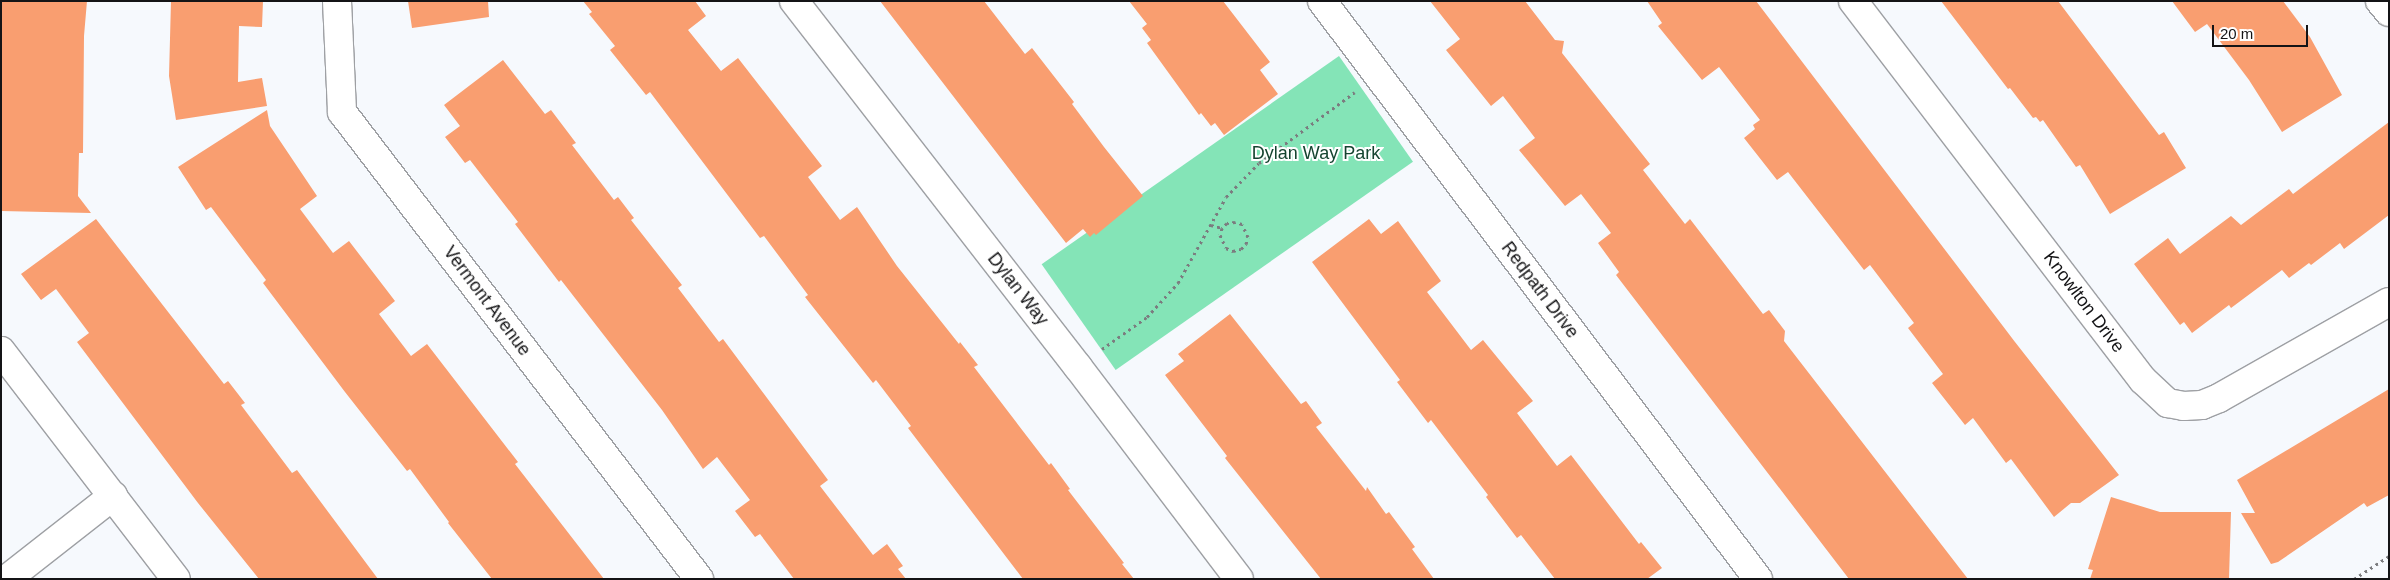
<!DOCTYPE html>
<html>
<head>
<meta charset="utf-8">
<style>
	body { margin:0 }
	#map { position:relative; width:2390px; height:580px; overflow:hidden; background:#f6f9fd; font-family:Arial,sans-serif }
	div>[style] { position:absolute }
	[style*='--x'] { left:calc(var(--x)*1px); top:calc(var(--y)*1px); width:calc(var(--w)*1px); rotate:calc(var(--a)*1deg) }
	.green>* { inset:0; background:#84e4b7; transform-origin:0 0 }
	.building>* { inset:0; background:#f99e70 }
	.path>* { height:3px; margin-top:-1.5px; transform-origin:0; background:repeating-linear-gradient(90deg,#7b7c7f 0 2.5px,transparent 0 6.5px) }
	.roads { filter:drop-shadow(1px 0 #9ea0a4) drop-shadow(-1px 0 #9ea0a4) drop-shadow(0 1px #9ea0a4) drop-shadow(0 -1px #9ea0a4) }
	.minor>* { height:28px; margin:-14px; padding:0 14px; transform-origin:14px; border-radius:14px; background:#fff }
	span { translate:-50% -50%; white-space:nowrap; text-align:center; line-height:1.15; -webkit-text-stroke:4px #fff; paint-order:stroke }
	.park-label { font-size:18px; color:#154430 }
	.street-label { font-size:18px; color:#141416 }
	.frame { position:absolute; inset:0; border:2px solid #141416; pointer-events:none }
	.scale { position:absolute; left:2212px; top:25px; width:96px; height:22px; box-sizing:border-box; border:2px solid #141416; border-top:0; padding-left:6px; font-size:15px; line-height:18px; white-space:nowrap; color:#141416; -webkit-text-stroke:4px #fff; paint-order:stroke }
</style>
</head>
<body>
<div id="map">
	<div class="green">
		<i style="left:1339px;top:56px;width:129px;height:363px;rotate:55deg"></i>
	</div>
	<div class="building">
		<i style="clip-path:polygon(1px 1px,87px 1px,84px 36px,83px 153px,79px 153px,78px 196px,91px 213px,1px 211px)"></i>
		<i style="clip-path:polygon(171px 1px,263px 1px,262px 27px,239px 26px,238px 82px,262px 78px,267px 106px,176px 120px,169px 76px)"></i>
		<i style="clip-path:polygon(408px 1px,488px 1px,489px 17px,412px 28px)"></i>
		<i style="clip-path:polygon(583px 1px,695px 1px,706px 16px,688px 30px,721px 71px,738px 58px,822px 166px,808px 177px,840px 220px,857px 207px,897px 266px,959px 344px,960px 342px,978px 365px,974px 367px,1049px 465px,1051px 463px,1070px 489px,1068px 490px,1124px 563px,1122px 564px,1134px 579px,1023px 579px,908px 428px,911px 426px,876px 380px,873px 383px,805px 297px,808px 295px,764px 236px,760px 238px,650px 92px,646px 95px,610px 50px,615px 46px,589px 14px,592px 12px)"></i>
		<i style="clip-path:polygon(880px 1px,984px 1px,1025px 54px,1032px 48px,1074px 102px,1072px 104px,1104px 147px,1143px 196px,1096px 235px,1094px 233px,1090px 237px,1083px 229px,1066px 243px)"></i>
		<i style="clip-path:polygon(1129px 1px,1223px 1px,1270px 62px,1260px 70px,1278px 94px,1224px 135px,1215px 123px,1211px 126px,1201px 113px,1199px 115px,1147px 43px,1151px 40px,1142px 28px,1147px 24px)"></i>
		<i style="clip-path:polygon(1430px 1px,1525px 1px,1555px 40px,1564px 41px,1562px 53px,1650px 164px,1643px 170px,1685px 224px,1690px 219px,1763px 314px,1769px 310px,1785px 331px,1784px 341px,1968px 579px,1849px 579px,1616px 275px,1619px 272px,1598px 243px,1611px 233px,1581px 194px,1565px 206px,1519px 150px,1535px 138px,1503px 96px,1491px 106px,1446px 50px,1460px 39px)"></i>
		<i style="clip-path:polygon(1647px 1px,1756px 1px,2015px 342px,2119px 475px,2080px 503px,2071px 503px,2054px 517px,2011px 459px,2006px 463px,1973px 418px,1965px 425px,1932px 383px,1943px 374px,1908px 328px,1914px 323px,1870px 265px,1864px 270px,1788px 172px,1777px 180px,1744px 138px,1755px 129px,1753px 125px,1760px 120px,1719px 67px,1702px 80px,1658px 26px,1662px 23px)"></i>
		<i style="clip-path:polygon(1941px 1px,2058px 1px,2159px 135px,2164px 132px,2186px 168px,2110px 214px,2080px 165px,2076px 167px,2043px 120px,2040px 122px,2036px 117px,2033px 118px,2010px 88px,2008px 89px)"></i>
		<i style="clip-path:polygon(2172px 1px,2283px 1px,2310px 37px,2342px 95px,2282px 132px,2249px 80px,2207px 24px,2195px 32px)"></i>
		<i style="clip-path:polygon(503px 60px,545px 114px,551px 110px,576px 143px,572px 145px,614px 200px,618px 197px,634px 218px,631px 220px,682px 285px,678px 288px,719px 342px,723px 339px,828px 480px,820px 486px,873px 555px,887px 544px,903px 566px,898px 569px,906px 579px,794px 579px,760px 534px,755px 537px,735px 511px,750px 500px,717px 457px,703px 469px,662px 410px,561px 280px,559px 282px,515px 224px,518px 222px,470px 160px,465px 163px,445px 137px,460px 126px,444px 105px)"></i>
		<i style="clip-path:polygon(267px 110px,270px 126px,317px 196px,300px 209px,333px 253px,349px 241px,395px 301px,379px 314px,411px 356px,427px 344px,518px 462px,515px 464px,604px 579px,492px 579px,448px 523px,449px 522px,410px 469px,407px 471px,345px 392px,263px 283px,266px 280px,211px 207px,206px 210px,178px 167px)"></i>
		<i style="clip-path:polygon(2389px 122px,2389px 215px,2344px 249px,2340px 243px,2311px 265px,2309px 263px,2289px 278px,2282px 270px,2231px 308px,2229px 305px,2192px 333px,2184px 322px,2180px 325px,2134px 264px,2168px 238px,2180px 254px,2231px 216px,2241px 225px,2289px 189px,2293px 194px)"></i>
		<i style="clip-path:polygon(96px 219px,224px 384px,228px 381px,245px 403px,241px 405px,292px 473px,297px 470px,378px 579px,259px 579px,198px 503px,77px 342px,89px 333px,56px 289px,41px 300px,21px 274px)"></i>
		<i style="clip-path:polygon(1369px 219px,1381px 234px,1398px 221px,1441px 281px,1427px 292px,1471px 350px,1483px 340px,1533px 401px,1517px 413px,1557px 466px,1571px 455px,1639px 544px,1641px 542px,1662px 568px,1647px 579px,1555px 579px,1521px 535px,1517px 538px,1486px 497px,1488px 495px,1431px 420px,1428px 423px,1397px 382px,1400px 380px,1312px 262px)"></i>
		<i style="clip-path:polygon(1230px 314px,1301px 404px,1306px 401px,1322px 423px,1316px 427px,1366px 491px,1367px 487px,1386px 514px,1389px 512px,1415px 547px,1412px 549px,1434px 579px,1321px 579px,1225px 458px,1227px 456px,1165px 375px,1184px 361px,1178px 354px)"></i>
		<i style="clip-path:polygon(2389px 389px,2389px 495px,2367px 507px,2364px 503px,2278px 562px,2271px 564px,2241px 513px,2255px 513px,2237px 480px)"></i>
		<i style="clip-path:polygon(2111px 497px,2160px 512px,2231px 512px,2229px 579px,2090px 579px,2093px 570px,2088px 569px)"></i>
	</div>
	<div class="path">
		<i style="--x:1211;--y:225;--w:11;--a:15"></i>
		<i style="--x:1222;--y:228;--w:7;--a:106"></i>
		<i style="--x:1220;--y:235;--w:14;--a:65"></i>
		<i style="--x:1226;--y:248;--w:8;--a:23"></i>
		<i style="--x:1233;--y:251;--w:8;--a:-14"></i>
		<i style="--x:1241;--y:249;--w:7;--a:-45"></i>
		<i style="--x:1246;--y:244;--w:7;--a:-74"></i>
		<i style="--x:1248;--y:237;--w:14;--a:-115"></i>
		<i style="--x:1242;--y:224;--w:7;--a:-164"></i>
		<i style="--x:1235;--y:222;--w:8;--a:173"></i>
		<i style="--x:1227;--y:223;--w:7;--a:135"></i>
		<i style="--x:1102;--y:349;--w:55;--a:-35.4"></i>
		<i style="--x:1147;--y:317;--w:46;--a:-47.6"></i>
		<i style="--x:1178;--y:283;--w:98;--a:-60.8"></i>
		<i style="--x:1226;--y:197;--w:47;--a:-45.9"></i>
		<i style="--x:1259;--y:163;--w:119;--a:-36.5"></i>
		<i style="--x:2354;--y:579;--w:42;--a:-33.3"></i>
	</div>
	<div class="roads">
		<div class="minor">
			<i style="--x:337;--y:1;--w:111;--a:87.4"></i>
			<i style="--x:342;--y:112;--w:588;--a:52.6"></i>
			<i style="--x:794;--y:1;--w:463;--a:52.2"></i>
			<i style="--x:1078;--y:367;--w:266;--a:52.8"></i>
			<i style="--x:1322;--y:1;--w:724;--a:52.97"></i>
			<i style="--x:1853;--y:1;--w:477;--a:52.6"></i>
			<i style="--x:2143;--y:380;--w:34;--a:43"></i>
			<i style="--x:2168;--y:403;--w:16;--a:11"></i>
			<i style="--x:2184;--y:406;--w:18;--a:-3"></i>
			<i style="--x:2202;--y:405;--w:18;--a:-22"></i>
			<i style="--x:2219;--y:398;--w:195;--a:-29.5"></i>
			<i style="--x:2380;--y:1;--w:14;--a:51"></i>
			<i style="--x:1;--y:351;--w:287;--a:52.5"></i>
			<i style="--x:7;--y:579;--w:135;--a:-38.1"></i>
		</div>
	</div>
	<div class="park-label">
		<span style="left:1316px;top:153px">Dylan Way Park</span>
	</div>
	<div class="street-label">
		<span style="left:1018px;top:289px;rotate:52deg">Dylan Way</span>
		<span style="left:1540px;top:290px;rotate:53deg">Redpath Drive</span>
		<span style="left:487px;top:301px;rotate:53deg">Vermont Avenue</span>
		<span style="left:2084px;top:302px;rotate:53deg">Knowlton Drive</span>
	</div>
	<div class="frame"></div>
	<div class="scale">20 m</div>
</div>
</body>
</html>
